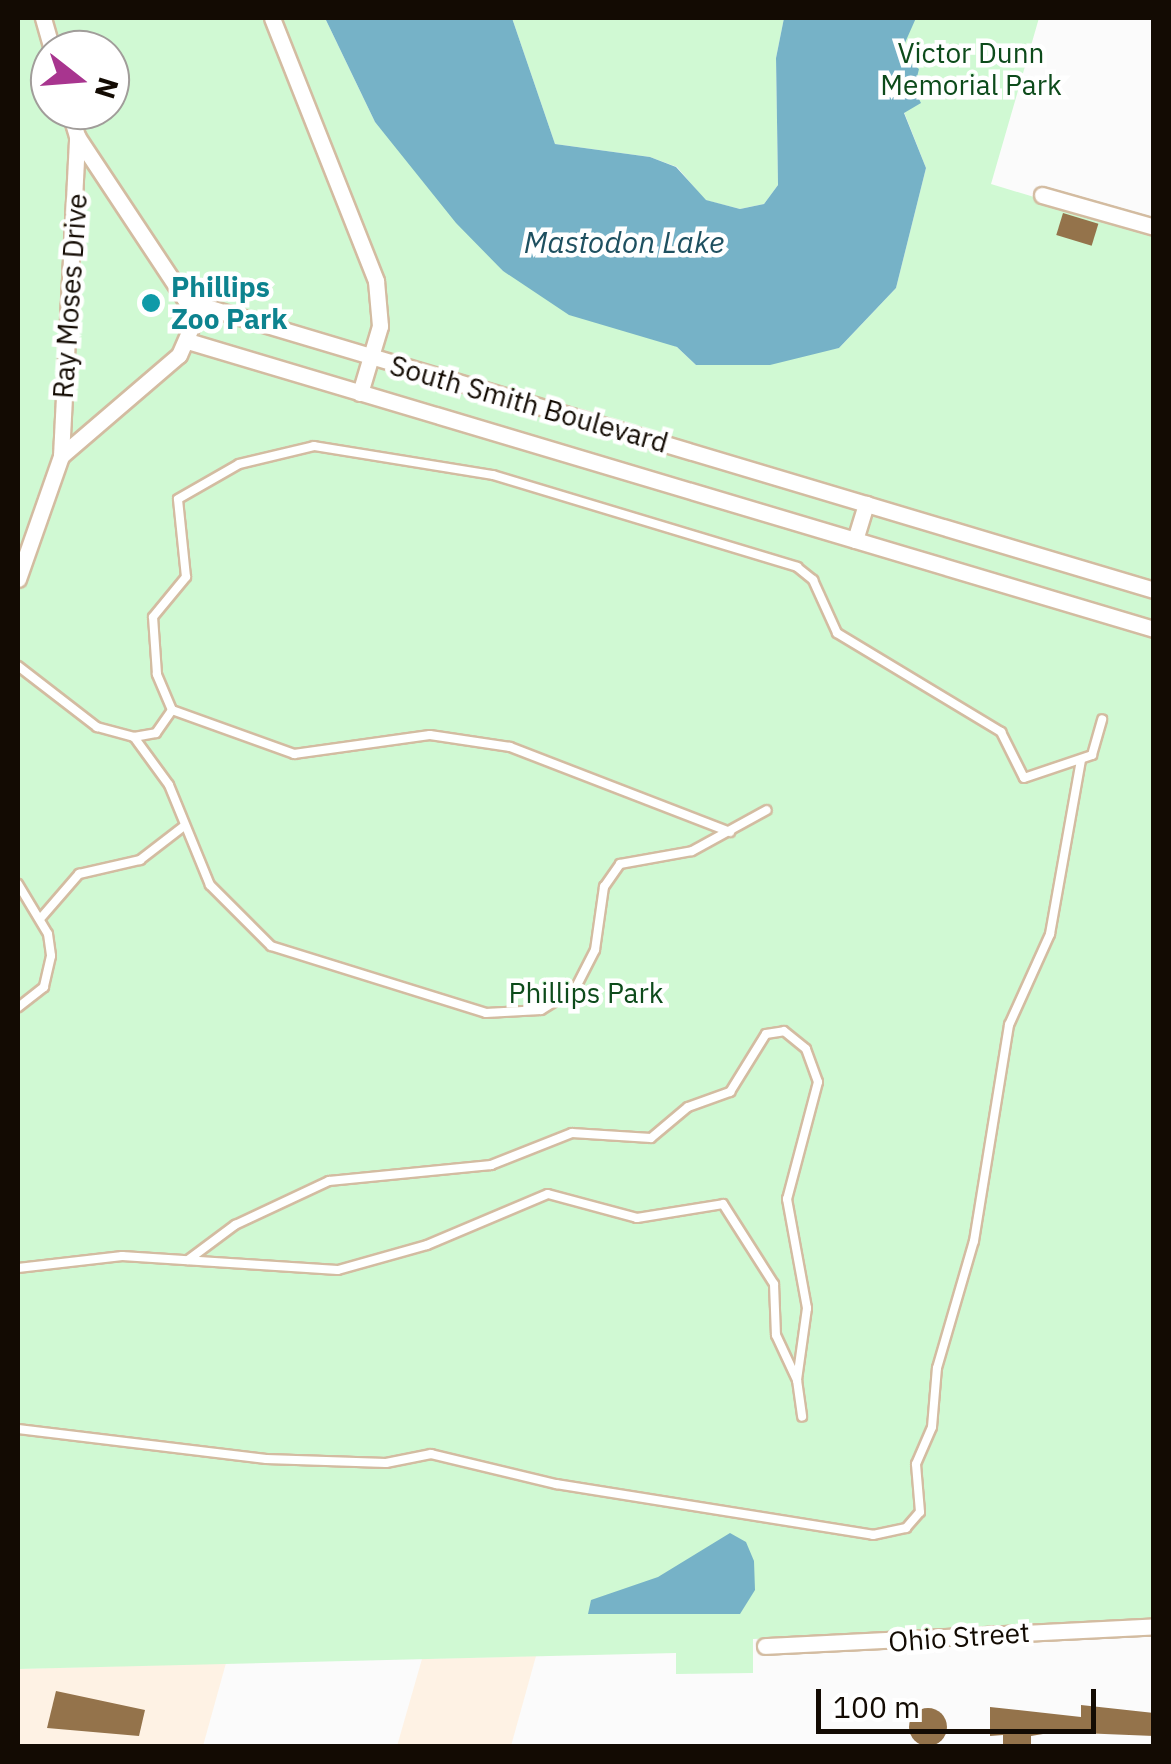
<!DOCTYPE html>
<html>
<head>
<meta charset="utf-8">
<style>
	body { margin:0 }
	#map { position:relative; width:1171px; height:1764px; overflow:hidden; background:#fbfbfb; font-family:"IBM Plex Sans",sans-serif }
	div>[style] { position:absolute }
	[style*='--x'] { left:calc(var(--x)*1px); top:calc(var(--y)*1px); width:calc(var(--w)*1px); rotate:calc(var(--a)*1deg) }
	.built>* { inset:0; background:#fef2e4 }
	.green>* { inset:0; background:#d0f9d3 }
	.water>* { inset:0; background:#76b2c7 }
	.building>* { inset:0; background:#94734b; transform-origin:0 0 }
	.round { border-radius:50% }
	.roads { filter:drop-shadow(2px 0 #d3bca1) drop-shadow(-2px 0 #d3bca1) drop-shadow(0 2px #d3bca1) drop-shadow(0 -2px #d3bca1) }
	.service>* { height:8px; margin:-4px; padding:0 4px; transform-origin:4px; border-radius:4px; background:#fff }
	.minor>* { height:15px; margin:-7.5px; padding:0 7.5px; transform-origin:7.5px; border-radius:7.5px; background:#fff }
	.dots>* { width:28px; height:28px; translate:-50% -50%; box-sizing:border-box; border:5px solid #fff; border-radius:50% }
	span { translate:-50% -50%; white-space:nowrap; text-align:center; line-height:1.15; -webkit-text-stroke:9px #fff; paint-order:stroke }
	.park-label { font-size:28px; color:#0d4b1b }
	.culture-label { font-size:28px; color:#0d838f; font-weight:700 }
	.left { translate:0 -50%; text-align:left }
	.street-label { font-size:28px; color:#130b03 }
	.water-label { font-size:30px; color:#1e5060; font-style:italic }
	.frame { position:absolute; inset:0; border:20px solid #130b03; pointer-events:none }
	.north { position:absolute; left:30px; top:30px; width:100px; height:100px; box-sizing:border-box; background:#fff; border:2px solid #a19d9a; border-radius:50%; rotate:107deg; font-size:28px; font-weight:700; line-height:40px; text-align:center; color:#130b03 }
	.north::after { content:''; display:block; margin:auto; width:35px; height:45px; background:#a8358f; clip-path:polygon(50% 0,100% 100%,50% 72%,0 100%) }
	.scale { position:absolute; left:816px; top:1689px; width:280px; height:45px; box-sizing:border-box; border:5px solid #130b03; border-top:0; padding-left:12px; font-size:30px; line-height:35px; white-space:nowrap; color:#130b03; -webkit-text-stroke:8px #fff; paint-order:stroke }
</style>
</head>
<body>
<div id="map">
	<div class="built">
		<i style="clip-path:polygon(536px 1656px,511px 1746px,397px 1746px,422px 1659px)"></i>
		<i style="clip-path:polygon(226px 1663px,203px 1746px,18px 1746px,18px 1669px)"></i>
	</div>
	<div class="green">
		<i style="clip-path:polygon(evenodd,18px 18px,325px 18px,375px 122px,503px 271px,677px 347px,696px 365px,747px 365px,839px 348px,896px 288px,926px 168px,904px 112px,918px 96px,900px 54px,907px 29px,916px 18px,1039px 18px,991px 184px,1153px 233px,1153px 1621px,753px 1639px,753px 1673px,676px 1674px,676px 1653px,18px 1669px,18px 18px,50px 50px,110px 50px,110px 110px,50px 110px,50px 50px)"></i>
		<i style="clip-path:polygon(512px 18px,784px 18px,776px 58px,778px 185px,764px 204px,740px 209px,705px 200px,677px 167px,650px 157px,555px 144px)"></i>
	</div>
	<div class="water">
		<i style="clip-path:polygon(325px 18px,512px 18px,555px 144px,650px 157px,676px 167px,706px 200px,740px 209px,764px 204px,778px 185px,776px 58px,784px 18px,916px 18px,900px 54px,919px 69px,914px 89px,921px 103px,904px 113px,926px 168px,896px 288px,839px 348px,770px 365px,696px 365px,677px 347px,569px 315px,503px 271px,456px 223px,375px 122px)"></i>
		<i style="clip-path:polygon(730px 1533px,746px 1542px,754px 1561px,755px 1590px,740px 1614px,588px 1614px,591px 1600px,658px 1577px)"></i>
	</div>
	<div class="building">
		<i style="left:1063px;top:213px;width:37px;height:23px;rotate:17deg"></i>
		<i style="clip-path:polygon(56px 1691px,145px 1710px,139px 1736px,47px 1728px)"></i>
		<i style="clip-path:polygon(1081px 1705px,1154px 1713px,1154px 1736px,1055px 1732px,1031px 1736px,1031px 1746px,1003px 1746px,1003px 1735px,990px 1736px,990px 1707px,1081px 1717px)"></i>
		<i class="round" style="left:909px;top:1708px;width:38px;height:38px"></i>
	</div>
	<div class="roads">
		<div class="service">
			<i style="--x:18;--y:666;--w:100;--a:37.7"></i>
			<i style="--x:97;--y:727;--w:38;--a:15"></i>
			<i style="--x:134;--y:737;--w:22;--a:-10"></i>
			<i style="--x:156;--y:733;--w:28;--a:-55"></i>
			<i style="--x:172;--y:710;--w:39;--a:-113"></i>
			<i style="--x:157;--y:674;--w:57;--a:-94"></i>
			<i style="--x:153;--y:617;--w:52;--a:-50.5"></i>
			<i style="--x:186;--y:577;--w:78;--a:-95.9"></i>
			<i style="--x:178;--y:499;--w:70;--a:-29.8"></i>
			<i style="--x:239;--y:464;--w:77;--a:-13.5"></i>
			<i style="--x:314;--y:446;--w:181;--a:9.2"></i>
			<i style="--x:493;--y:475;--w:318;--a:16.8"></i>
			<i style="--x:797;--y:567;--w:21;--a:39"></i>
			<i style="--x:813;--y:580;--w:58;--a:65.6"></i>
			<i style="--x:837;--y:633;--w:192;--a:31.1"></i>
			<i style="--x:1001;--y:732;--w:51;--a:63.4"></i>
			<i style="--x:1024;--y:778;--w:72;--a:-18.7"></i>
			<i style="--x:1092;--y:755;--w:37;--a:-74"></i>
			<i style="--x:172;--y:710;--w:130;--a:19.8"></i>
			<i style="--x:294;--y:754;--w:137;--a:-8"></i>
			<i style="--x:430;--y:735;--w:81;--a:8.5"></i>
			<i style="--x:510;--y:747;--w:236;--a:21.1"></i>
			<i style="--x:134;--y:737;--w:59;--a:53.9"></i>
			<i style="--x:169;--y:785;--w:108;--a:67.7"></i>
			<i style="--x:210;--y:885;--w:86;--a:45"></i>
			<i style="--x:271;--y:946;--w:225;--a:17.3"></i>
			<i style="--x:486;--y:1013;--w:55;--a:-3.1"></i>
			<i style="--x:541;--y:1010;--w:40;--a:-32"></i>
			<i style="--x:575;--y:989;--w:44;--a:-62.9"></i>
			<i style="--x:595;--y:950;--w:64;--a:-81.9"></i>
			<i style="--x:604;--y:887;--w:28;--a:-55"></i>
			<i style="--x:620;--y:864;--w:73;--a:-10.2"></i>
			<i style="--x:692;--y:851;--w:85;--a:-28.7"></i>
			<i style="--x:18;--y:884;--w:58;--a:59"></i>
			<i style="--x:48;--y:934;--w:22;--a:82"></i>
			<i style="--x:51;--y:956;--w:32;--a:103"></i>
			<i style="--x:44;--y:987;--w:33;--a:142"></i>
			<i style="--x:40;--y:919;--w:60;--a:-49.1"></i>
			<i style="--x:79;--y:874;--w:63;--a:-12.9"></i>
			<i style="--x:140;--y:860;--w:56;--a:-37.7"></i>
			<i style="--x:188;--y:1260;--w:59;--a:-36.7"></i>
			<i style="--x:235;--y:1225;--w:104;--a:-25.1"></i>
			<i style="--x:329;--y:1181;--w:163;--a:-5.6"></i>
			<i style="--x:491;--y:1165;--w:87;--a:-21.6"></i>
			<i style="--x:572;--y:1133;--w:79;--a:3.6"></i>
			<i style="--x:651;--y:1138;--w:48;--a:-40"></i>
			<i style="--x:688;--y:1107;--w:45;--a:-19.7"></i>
			<i style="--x:730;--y:1092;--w:68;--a:-58.2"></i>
			<i style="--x:766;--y:1034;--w:18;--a:-9"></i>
			<i style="--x:784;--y:1031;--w:28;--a:39"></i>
			<i style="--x:806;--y:1049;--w:35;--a:70"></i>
			<i style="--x:818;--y:1082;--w:121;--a:104.8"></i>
			<i style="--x:787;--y:1199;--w:111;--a:79.6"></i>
			<i style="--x:807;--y:1308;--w:73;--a:97.9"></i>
			<i style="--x:18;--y:1268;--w:105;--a:-6.6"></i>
			<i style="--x:122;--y:1256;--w:216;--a:3.7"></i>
			<i style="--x:338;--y:1270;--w:92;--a:-15.7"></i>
			<i style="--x:427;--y:1245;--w:131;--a:-22.9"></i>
			<i style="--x:548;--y:1194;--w:92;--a:15.1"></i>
			<i style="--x:637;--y:1218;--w:87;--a:-9.2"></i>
			<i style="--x:723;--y:1204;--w:95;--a:57.5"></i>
			<i style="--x:774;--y:1284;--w:51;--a:87.8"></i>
			<i style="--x:776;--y:1335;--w:50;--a:65"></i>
			<i style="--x:797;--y:1380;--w:37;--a:82"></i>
			<i style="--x:18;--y:1429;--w:250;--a:6.9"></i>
			<i style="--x:266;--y:1459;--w:120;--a:1.9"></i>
			<i style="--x:386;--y:1463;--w:46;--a:-11.3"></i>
			<i style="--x:431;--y:1454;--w:129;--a:13.5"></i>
			<i style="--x:556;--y:1484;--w:321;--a:9.1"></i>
			<i style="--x:873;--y:1535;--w:34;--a:-12"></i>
			<i style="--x:906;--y:1528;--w:21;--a:-49"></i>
			<i style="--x:920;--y:1512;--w:48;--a:-94.8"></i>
			<i style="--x:916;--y:1464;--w:40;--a:-66.6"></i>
			<i style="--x:932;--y:1427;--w:59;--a:-85.2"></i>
			<i style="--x:937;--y:1368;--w:132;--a:-73.8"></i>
			<i style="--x:974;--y:1241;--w:219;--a:-80.8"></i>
			<i style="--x:1009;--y:1025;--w:100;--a:-65.7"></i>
			<i style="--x:1050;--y:934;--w:177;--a:-79.9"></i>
		</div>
		<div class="minor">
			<i style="--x:43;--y:18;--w:33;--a:74"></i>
			<i style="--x:272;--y:18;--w:283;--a:68.4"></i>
			<i style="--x:376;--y:281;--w:45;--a:84.9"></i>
			<i style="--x:380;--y:326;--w:70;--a:106.6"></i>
			<i style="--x:1042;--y:195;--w:116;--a:15.9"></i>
			<i style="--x:193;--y:303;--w:1003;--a:16.63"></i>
			<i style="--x:191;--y:342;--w:1005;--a:16.6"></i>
			<i style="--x:61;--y:456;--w:155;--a:-40.6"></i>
			<i style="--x:179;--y:355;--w:43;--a:-66.4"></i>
			<i style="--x:196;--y:316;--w:216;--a:-123.5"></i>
			<i style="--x:77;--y:136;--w:27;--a:-107"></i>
			<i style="--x:855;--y:540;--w:38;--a:-73"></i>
			<i style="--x:18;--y:579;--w:130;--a:-70.7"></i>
			<i style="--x:61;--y:456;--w:320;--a:-87.1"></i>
			<i style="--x:765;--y:1646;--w:390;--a:-2.9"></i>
		</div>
	</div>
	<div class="dots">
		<i style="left:151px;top:303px;background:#0f9aa8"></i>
	</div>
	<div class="park-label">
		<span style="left:971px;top:69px">Victor Dunn<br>Memorial Park</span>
		<span style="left:586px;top:993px">Phillips Park</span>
	</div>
	<div class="culture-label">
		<span class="left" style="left:171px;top:303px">Phillips<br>Zoo Park</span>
	</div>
	<div class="street-label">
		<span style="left:70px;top:296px;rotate:-86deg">Ray Moses Drive</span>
		<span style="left:529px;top:404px;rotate:16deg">South Smith Boulevard</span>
		<span style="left:959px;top:1637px;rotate:-4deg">Ohio Street</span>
	</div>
	<div class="water-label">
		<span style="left:624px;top:242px">Mastodon Lake</span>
	</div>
	<div class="frame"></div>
	<div class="north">N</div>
	<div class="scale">100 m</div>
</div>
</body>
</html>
